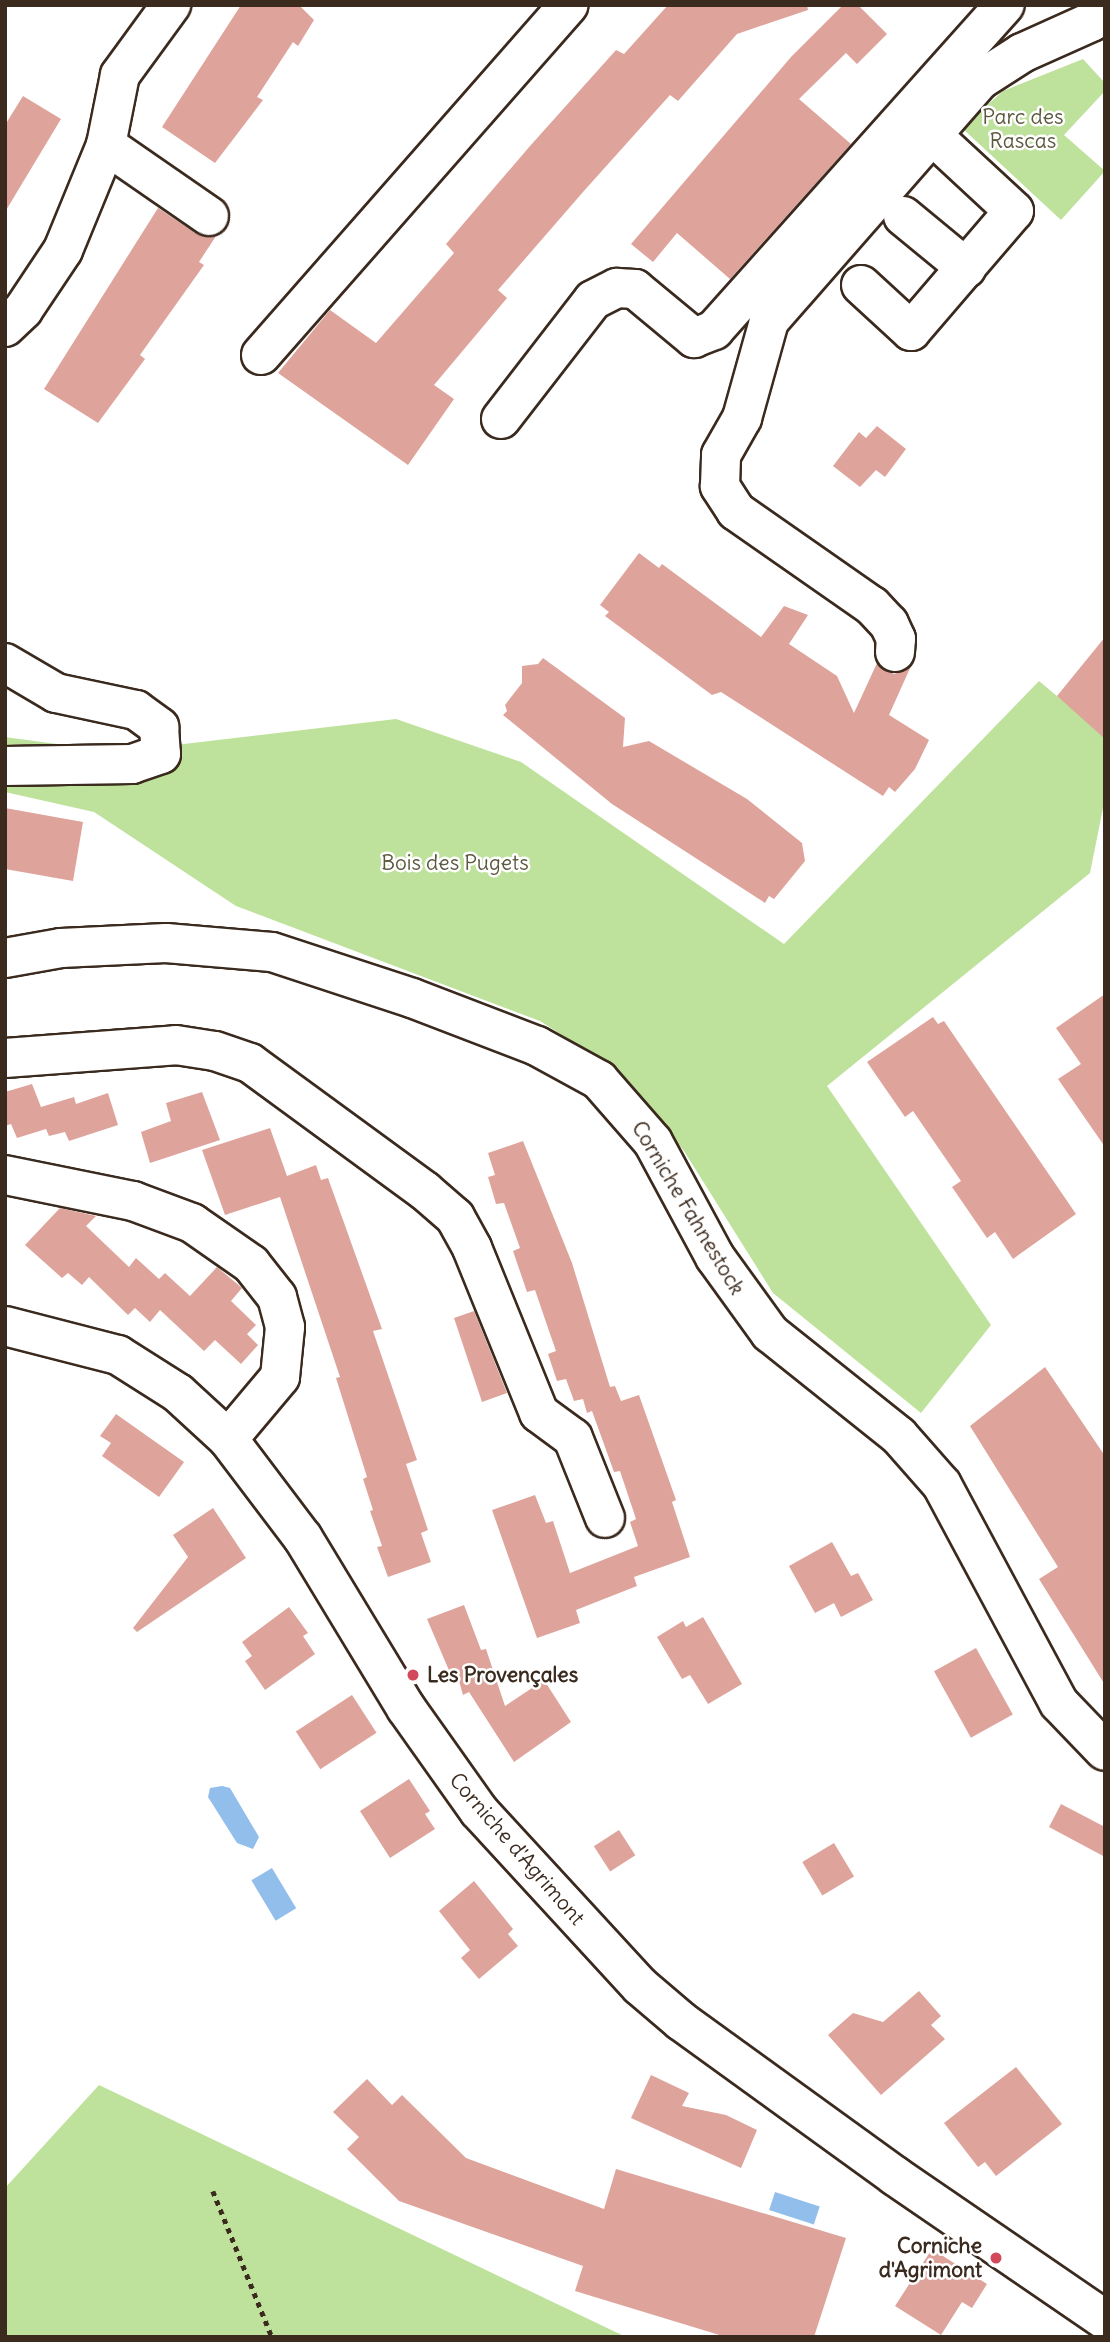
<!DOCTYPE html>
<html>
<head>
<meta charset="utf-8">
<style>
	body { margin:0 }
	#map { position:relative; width:1110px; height:2342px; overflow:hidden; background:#fff; font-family:Delius,sans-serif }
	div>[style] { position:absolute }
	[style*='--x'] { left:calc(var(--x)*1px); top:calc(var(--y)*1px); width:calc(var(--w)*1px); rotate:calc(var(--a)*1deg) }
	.green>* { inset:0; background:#bee29c }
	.water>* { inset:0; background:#92beeb; transform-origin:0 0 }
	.building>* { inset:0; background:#dea49c; transform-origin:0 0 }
	.path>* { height:4.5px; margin-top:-2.25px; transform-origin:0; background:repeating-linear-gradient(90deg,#3b2a1e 0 5px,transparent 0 10px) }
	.roads { filter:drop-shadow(2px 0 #3b2a1e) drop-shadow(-2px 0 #3b2a1e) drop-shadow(0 2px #3b2a1e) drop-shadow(0 -2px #3b2a1e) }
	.minor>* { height:38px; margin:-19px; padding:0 19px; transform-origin:19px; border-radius:19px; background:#fff }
	.major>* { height:38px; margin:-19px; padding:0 19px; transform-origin:19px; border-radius:19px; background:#fff }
	.dots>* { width:19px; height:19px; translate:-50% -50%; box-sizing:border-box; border:4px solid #fff; border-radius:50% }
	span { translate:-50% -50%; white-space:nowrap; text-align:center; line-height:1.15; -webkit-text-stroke:5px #fff; paint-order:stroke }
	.park-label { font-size:21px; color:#5c583e }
	.street-label { font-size:21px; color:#3b2a1e }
	.poi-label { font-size:21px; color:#3b2a1e; font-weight:700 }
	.left { translate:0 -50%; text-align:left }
	.right { translate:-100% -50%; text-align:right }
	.frame { position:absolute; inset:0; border:7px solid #3b2a1e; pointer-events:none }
</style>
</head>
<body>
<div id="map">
	<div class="green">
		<i style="clip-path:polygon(1083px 59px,1105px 83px,1105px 91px,1064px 135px,1105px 171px,1061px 220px,962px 128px,1003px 91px)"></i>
		<i style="clip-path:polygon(1039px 681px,1105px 736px,1105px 798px,1090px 873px,827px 1086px,991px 1325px,921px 1413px,773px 1293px,684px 1151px,617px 1070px,540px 1021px,236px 906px,94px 812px,5px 792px,5px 737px,116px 752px,396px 719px,521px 762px,784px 944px)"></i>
		<i style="clip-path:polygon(99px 2085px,626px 2337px,5px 2337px,5px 2188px)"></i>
	</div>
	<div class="water">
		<i style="clip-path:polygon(222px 1786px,230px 1788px,259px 1837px,253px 1849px,237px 1843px,208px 1797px,210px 1788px)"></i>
		<i style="left:272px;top:1868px;width:47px;height:24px;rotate:59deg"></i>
		<i style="left:775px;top:2192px;width:47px;height:19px;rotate:18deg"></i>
	</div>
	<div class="building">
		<i style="clip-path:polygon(241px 5px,299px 5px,314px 20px,298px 46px,293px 42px,257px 97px,263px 100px,215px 163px,162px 127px)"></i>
		<i style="clip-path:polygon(668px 5px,807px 5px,808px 10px,737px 34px,678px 101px,670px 95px,583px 192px,498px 290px,507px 298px,434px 385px,454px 399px,408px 465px,278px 373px,330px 310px,376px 343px,454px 253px,446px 244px,530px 146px,616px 50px,624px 54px)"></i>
		<i style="clip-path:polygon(843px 5px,858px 5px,887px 34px,857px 64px,846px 53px,799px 99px,851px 144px,730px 279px,677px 233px,653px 262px,631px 244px,791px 57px)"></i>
		<i style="clip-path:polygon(23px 96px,61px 119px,5px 212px,5px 125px)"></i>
		<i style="clip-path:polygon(158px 208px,197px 234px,216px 236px,199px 262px,204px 265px,140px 355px,145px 359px,98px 423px,44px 389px)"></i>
		<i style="clip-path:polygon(877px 426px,906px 449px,885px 477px,876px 470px,860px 487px,833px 466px,859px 432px,866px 438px)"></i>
		<i style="clip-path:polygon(639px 553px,659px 568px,662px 564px,761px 637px,784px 606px,808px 615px,789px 644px,837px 676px,854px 713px,877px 663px,894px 674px,911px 666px,889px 715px,929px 740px,915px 769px,895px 792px,889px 787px,883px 796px,721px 692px,712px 695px,605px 616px,609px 612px,600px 605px)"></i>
		<i style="clip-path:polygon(1105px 637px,1105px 739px,1057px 696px)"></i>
		<i style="clip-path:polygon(543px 658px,625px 718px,623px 747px,649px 741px,747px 799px,802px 843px,805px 861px,774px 899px,769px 896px,765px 903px,612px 804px,503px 715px,507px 711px,505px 705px,522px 683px,522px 666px,538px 664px)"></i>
		<i style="clip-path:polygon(5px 808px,83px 822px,73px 881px,5px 869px)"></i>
		<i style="clip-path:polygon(1105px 994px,1105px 1147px,1058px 1079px,1081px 1064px,1056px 1028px)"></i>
		<i style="clip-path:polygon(933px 1017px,938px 1024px,944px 1021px,1076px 1214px,1013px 1259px,995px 1232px,987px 1238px,952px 1187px,961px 1181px,913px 1111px,905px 1117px,867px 1062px)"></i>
		<i style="clip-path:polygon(32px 1084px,41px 1107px,74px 1097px,76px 1104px,108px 1093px,118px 1125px,69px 1141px,65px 1132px,49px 1136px,46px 1129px,17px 1138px,11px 1124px,5px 1126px,5px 1092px)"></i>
		<i style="clip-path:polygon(202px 1092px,220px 1140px,150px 1163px,141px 1132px,171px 1121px,166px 1103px)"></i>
		<i style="clip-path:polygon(270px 1128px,287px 1176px,316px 1165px,321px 1180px,328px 1178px,382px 1329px,373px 1331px,417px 1460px,406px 1464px,428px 1530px,421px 1533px,431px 1562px,388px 1577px,377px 1547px,382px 1546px,370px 1511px,373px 1510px,363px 1479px,367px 1477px,336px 1378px,340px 1377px,280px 1197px,225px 1215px,202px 1150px)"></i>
		<i style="clip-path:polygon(523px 1141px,572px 1263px,610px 1387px,615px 1386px,621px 1401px,639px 1395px,676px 1500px,672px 1502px,690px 1557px,634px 1577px,637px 1586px,576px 1610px,580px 1623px,537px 1638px,492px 1510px,535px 1495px,546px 1523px,553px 1521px,570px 1573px,638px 1546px,630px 1522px,636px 1519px,620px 1471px,614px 1472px,592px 1411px,587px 1413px,583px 1399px,574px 1401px,566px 1379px,557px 1381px,548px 1354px,556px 1351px,548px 1328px,535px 1290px,527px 1292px,513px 1251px,520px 1248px,504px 1203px,496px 1204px,488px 1177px,495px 1175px,488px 1153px)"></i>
		<i style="clip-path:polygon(60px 1208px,96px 1216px,86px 1226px,129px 1267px,136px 1258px,159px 1279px,165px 1273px,190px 1296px,217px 1267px,242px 1288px,231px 1301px,256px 1325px,247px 1334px,258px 1345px,241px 1364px,215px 1340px,204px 1351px,160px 1310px,150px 1322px,135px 1308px,128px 1315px,89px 1277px,82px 1285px,68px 1273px,62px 1278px,25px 1245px)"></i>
		<i style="clip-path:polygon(474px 1311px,507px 1393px,482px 1402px,454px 1318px)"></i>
		<i style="clip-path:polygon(1045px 1367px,1105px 1456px,1105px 1685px,1039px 1579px,1058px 1567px,970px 1426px)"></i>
		<i style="clip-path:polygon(116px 1414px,184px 1462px,159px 1497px,102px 1456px,111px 1443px,100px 1436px)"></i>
		<i style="clip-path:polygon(213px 1508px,246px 1558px,137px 1632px,133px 1628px,188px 1557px,173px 1535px)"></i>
		<i style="clip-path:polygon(832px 1542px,851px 1576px,858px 1573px,873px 1600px,841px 1617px,834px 1603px,815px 1613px,789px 1566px)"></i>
		<i style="clip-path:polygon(464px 1605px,481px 1650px,486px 1649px,505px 1706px,544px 1680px,571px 1722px,514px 1762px,469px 1692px,463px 1695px,459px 1681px,454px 1682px,427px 1619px)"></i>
		<i style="clip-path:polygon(289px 1607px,308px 1633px,303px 1636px,315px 1654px,265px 1690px,245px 1661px,252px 1656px,242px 1642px)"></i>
		<i style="clip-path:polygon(703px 1617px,742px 1684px,708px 1704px,690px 1675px,682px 1679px,657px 1637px,683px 1621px,686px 1627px)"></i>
		<i style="left:976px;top:1648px;width:76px;height:48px;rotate:61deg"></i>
		<i style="left:352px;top:1695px;width:45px;height:67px;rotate:57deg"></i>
		<i style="clip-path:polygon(409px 1779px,430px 1811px,425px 1814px,435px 1829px,390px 1858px,360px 1811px)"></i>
		<i style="clip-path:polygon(1061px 1804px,1105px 1827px,1105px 1857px,1049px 1827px)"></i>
		<i style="left:619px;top:1830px;width:30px;height:30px;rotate:57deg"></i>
		<i style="left:834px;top:1843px;width:39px;height:37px;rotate:59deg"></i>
		<i style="clip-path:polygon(474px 1881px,513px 1929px,508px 1934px,518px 1946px,479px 1979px,461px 1958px,470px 1950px,439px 1911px)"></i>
		<i style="clip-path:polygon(919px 1991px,941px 2016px,931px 2025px,945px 2039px,881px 2095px,828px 2035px,853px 2013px,883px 2022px)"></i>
		<i style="clip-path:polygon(1016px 2067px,1062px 2124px,996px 2176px,985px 2162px,978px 2167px,944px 2123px)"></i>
		<i style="clip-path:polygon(651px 2075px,689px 2093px,682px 2106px,726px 2115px,757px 2130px,741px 2168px,631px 2118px)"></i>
		<i style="clip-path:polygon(367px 2079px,392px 2105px,402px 2095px,466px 2158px,604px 2209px,616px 2169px,846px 2238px,814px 2337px,726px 2337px,575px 2291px,583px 2266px,399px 2201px,347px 2149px,359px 2137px,333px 2112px)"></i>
		<i style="clip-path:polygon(932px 2249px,987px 2284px,972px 2308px,962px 2302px,941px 2335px,895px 2306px)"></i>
	</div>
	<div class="path">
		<i style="--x:213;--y:2191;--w:157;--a:68"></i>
	</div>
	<div class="roads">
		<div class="minor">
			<i style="--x:106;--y:145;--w:125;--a:34.6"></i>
			<i style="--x:903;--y:216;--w:82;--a:39.5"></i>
			<i style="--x:861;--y:285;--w:68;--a:42.6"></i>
			<i style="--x:911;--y:331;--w:158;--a:-49.4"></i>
			<i style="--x:1014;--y:211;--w:112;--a:-137.2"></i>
			<i style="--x:5;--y:327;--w:25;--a:-43"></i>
			<i style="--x:23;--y:310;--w:72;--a:-56.3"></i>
			<i style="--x:63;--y:250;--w:113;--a:-67.7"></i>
			<i style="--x:106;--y:145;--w:71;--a:-78.7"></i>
			<i style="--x:120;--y:75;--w:87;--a:-53.9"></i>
			<i style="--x:261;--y:355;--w:466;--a:-48.7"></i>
			<i style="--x:501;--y:419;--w:150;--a:-52.3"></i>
			<i style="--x:593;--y:300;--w:27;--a:-27"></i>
			<i style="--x:617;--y:288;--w:18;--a:3"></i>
			<i style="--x:635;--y:289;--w:77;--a:39.7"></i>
			<i style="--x:694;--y:338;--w:22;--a:-22"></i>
			<i style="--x:714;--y:330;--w:436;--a:-48.2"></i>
			<i style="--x:895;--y:652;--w:13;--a:-86"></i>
			<i style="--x:896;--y:639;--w:17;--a:-115"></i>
			<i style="--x:889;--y:624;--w:25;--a:-133"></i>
			<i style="--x:872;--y:606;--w:166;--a:-145.1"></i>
			<i style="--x:736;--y:511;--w:30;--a:-123"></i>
			<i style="--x:720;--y:486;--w:31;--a:-88"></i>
			<i style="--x:721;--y:455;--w:43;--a:-60.4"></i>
			<i style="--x:742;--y:418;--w:101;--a:-74.4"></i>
			<i style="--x:769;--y:321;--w:320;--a:-48.8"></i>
			<i style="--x:980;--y:80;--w:50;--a:-32.7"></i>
			<i style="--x:1022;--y:53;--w:76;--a:-24.2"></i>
			<i style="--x:1091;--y:22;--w:20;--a:-45"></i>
			<i style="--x:5;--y:663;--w:59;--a:30.5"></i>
			<i style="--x:56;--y:693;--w:82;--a:12"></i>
			<i style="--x:136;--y:710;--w:29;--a:36"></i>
			<i style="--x:159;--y:727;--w:27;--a:86"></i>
			<i style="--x:161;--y:754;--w:31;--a:161"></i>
			<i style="--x:132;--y:764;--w:127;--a:179.1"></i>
			<i style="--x:5;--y:1058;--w:171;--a:-4.3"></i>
			<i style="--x:176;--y:1045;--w:39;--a:9"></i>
			<i style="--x:215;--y:1051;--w:37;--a:19"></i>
			<i style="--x:250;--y:1063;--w:217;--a:36.2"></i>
			<i style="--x:425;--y:1191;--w:40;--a:41"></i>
			<i style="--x:455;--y:1217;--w:35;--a:61"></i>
			<i style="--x:472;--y:1248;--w:178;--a:67.9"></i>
			<i style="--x:539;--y:1413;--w:42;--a:36.3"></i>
			<i style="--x:573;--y:1438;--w:86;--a:68.2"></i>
			<i style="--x:5;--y:1175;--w:131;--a:11.5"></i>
			<i style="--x:133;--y:1201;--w:63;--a:20.4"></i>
			<i style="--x:192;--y:1223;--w:72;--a:34.8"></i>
			<i style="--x:251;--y:1264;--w:42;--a:51.8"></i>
			<i style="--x:277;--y:1297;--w:31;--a:75"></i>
			<i style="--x:285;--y:1327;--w:50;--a:95.7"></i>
			<i style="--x:280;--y:1377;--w:81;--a:130"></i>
			<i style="--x:5;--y:1326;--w:117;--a:14.4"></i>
			<i style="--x:118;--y:1355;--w:71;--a:32.3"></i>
			<i style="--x:178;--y:1393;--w:68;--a:42.6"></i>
			<i style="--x:228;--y:1439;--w:124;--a:52.9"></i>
			<i style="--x:303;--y:1538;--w:199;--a:58.8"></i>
			<i style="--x:406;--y:1708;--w:126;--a:54.7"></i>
			<i style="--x:479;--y:1811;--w:238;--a:47.4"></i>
			<i style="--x:640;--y:1986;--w:54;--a:40.5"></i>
			<i style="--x:681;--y:2021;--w:264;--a:35.9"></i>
			<i style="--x:895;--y:2176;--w:255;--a:34.4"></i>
		</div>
		<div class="major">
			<i style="--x:5;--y:958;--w:57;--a:-10.1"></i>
			<i style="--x:61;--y:948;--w:105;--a:-2.7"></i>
			<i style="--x:166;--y:943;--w:106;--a:4.9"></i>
			<i style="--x:272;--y:952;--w:147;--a:18.2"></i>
			<i style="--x:412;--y:998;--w:134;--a:21"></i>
			<i style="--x:537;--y:1046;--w:71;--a:28.7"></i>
			<i style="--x:599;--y:1080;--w:82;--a:48.9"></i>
			<i style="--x:653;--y:1142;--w:131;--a:61.7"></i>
			<i style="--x:715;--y:1257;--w:94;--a:54.1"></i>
			<i style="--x:770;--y:1333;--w:165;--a:38.6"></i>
			<i style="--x:899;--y:1436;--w:65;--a:48.7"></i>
			<i style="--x:942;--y:1485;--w:247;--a:61.8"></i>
			<i style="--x:1059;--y:1703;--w:66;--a:46.2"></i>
		</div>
	</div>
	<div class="dots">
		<i style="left:413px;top:1675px;background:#d1495b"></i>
		<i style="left:996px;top:2258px;background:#d1495b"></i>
	</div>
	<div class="park-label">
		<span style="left:1023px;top:129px">Parc des<br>Rascas</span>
		<span style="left:455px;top:863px">Bois des Pugets</span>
	</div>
	<div class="street-label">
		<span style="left:688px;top:1208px;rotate:59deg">Corniche Fahnestock</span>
		<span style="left:517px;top:1849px;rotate:49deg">Corniche d'Agrimont</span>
	</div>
	<div class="poi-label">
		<span class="left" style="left:427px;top:1675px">Les Provençales</span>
		<span class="right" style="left:982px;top:2258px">Corniche<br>d'Agrimont</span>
	</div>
	<div class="frame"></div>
</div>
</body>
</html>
